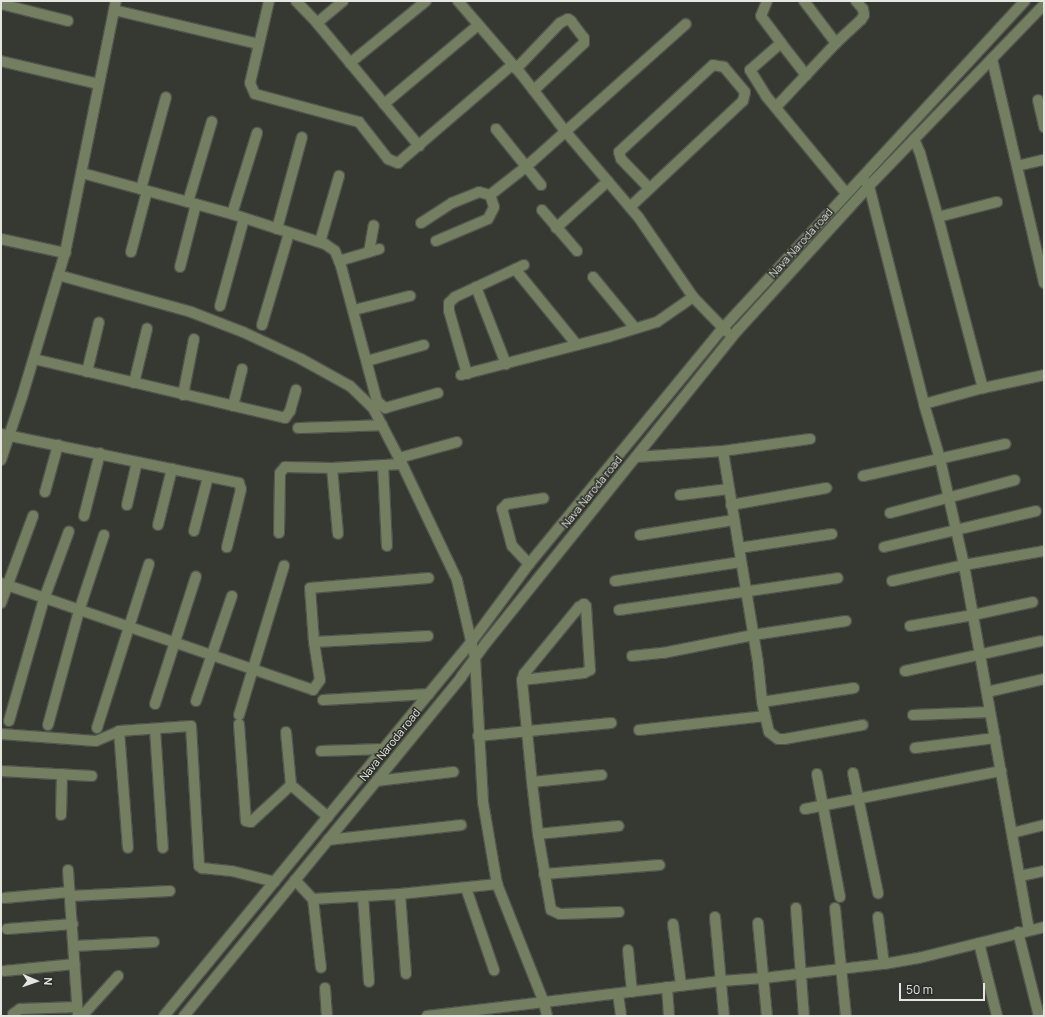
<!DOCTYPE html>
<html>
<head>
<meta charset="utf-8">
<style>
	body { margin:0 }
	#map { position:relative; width:1045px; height:1017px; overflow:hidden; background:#363932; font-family:Manrope,sans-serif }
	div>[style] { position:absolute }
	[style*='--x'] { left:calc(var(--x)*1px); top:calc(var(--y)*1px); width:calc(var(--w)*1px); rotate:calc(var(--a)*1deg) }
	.roads { filter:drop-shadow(1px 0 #52554e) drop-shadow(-1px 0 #52554e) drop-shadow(0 1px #52554e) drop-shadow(0 -1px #52554e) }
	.minor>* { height:10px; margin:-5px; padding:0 5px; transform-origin:5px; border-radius:5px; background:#737f60 }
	span { translate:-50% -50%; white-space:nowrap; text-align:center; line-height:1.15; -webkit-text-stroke:3px #2c2e28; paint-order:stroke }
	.street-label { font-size:11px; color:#e5e6e2 }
	.frame { position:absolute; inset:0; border:2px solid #e5e6e2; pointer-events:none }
	.north { position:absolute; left:16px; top:961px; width:40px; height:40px; -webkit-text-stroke:3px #2c2e28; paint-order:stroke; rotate:92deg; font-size:11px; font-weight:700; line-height:16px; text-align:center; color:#e5e6e2 }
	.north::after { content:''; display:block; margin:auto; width:14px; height:18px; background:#e5e6e2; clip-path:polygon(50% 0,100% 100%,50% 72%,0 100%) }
	.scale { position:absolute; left:899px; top:983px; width:86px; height:18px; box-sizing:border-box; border:2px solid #e5e6e2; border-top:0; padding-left:5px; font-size:12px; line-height:14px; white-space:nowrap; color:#e5e6e2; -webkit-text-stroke:3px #2c2e28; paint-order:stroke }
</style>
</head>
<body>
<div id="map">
	<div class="roads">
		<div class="minor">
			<i style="--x:269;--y:1;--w:84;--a:103"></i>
			<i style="--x:250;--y:83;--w:12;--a:66"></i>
			<i style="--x:255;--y:94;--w:108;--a:15.1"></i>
			<i style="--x:359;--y:122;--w:47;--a:51.9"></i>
			<i style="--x:388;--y:159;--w:11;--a:22"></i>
			<i style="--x:398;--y:163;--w:150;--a:-40.7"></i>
			<i style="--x:296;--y:1;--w:30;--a:46"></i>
			<i style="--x:317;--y:23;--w:160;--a:50.3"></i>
			<i style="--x:458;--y:1;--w:96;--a:49.2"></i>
			<i style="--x:521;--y:74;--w:72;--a:52.3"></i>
			<i style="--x:565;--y:131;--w:114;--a:49.6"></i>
			<i style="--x:639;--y:218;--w:96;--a:55.6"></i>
			<i style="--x:693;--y:297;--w:49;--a:45.8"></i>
			<i style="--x:767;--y:1;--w:16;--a:112"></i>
			<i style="--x:761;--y:16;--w:34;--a:53"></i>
			<i style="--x:781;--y:43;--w:41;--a:138.9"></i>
			<i style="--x:750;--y:70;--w:31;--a:58"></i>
			<i style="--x:766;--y:96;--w:126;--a:50.5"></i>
			<i style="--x:804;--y:1;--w:53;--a:52.7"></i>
			<i style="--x:1;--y:4;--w:69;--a:14.2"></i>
			<i style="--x:114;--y:10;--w:149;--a:13.2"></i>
			<i style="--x:317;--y:23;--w:34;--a:-40"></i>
			<i style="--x:781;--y:43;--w:41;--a:52"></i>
			<i style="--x:992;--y:59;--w:230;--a:76.9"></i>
			<i style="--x:1;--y:61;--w:100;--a:13.3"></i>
			<i style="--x:350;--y:63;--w:98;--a:-39.2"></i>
			<i style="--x:516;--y:69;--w:64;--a:-46.3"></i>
			<i style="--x:560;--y:23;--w:9;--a:-27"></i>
			<i style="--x:568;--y:19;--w:4;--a:34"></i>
			<i style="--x:571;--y:21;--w:21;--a:53"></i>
			<i style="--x:584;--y:38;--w:5;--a:90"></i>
			<i style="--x:584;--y:43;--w:69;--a:136.8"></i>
			<i style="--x:1038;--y:100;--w:28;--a:77"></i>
			<i style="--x:384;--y:104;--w:123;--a:-40"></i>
			<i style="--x:776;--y:107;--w:88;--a:-46.8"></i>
			<i style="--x:836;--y:43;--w:34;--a:-43"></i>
			<i style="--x:861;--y:20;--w:6;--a:-59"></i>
			<i style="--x:864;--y:15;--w:6;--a:-99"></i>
			<i style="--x:863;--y:9;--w:11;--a:-131"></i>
			<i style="--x:496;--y:129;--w:72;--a:51.2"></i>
			<i style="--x:914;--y:139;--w:15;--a:67"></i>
			<i style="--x:920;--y:153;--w:66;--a:74.3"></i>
			<i style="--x:938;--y:217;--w:177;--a:75.3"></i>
			<i style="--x:1017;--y:166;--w:28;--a:-13"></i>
			<i style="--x:82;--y:173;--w:156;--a:15.3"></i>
			<i style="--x:232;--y:214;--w:98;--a:17.9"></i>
			<i style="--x:325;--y:244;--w:12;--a:35"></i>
			<i style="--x:335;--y:251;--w:16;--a:68"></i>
			<i style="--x:341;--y:266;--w:140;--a:75.1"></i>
			<i style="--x:377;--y:401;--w:11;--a:41"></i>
			<i style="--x:385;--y:408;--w:55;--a:-15.8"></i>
			<i style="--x:866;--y:182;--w:5;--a:53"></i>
			<i style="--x:869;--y:186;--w:225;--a:75.8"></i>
			<i style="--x:924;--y:404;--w:57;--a:73.8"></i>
			<i style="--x:940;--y:459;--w:109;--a:77.2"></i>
			<i style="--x:964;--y:565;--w:370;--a:79.9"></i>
			<i style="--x:141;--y:189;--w:95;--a:-74.8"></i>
			<i style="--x:188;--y:202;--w:84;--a:-73.5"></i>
			<i style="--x:630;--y:207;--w:155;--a:-43.2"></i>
			<i style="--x:743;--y:101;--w:9;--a:-77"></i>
			<i style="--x:745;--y:92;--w:33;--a:-130"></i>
			<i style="--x:724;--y:67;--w:11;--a:-170"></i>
			<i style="--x:713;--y:65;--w:128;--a:137.2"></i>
			<i style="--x:619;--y:152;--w:7;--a:74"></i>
			<i style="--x:621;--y:159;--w:40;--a:46"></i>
			<i style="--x:542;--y:210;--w:54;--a:49.5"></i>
			<i style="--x:232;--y:214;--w:85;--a:-72.8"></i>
			<i style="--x:938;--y:217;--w:61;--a:-14.3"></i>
			<i style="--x:421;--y:223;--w:37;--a:-33"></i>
			<i style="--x:452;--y:203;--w:29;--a:-22"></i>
			<i style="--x:479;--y:192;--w:11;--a:15"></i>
			<i style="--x:556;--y:228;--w:70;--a:-42.1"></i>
			<i style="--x:277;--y:229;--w:95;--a:-74.8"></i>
			<i style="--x:1;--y:239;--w:66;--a:12.3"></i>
			<i style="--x:436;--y:241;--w:56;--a:-22.9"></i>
			<i style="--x:488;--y:219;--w:13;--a:-63"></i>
			<i style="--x:494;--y:207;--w:13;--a:-108"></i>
			<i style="--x:490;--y:195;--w:47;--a:-38.1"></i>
			<i style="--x:527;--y:166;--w:213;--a:-41.8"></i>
			<i style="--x:320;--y:242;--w:69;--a:-73.9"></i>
			<i style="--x:131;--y:252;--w:63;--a:-75.3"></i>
			<i style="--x:369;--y:252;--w:27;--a:-80"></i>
			<i style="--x:339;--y:261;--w:42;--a:-16.7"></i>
			<i style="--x:180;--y:267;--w:65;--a:-75.7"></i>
			<i style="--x:515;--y:269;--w:98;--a:50.8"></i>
			<i style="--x:58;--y:275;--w:138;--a:15.5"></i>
			<i style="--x:191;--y:312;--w:56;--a:21"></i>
			<i style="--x:243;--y:332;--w:64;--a:25"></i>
			<i style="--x:301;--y:359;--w:56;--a:28.9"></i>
			<i style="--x:350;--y:386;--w:32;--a:44"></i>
			<i style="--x:373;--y:408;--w:63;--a:62.6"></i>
			<i style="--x:402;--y:464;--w:128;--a:64.6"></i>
			<i style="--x:457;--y:580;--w:80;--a:77"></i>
			<i style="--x:475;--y:658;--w:144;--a:86.8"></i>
			<i style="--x:483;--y:802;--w:83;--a:80.3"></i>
			<i style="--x:497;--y:884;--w:128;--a:68.4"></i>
			<i style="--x:544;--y:1003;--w:13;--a:77"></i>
			<i style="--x:593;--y:277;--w:66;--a:50.5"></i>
			<i style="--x:476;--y:287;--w:83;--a:68.7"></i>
			<i style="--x:220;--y:306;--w:91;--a:-74.7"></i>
			<i style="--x:354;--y:310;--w:58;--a:-14"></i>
			<i style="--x:262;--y:325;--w:96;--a:-73.6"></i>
			<i style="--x:34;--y:359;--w:258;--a:13.2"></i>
			<i style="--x:285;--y:418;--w:9;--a:-54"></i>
			<i style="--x:290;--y:411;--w:22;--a:-74"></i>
			<i style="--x:367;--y:361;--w:59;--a:-15.7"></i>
			<i style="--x:87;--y:372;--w:51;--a:-76.5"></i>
			<i style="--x:467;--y:374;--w:66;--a:-105.9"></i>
			<i style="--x:449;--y:311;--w:8;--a:-90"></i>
			<i style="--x:449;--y:303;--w:8;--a:-45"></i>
			<i style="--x:455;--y:297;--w:76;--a:-24.9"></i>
			<i style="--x:461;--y:375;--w:152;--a:-14.5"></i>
			<i style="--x:608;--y:337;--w:51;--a:-17"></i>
			<i style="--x:657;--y:322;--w:44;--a:-34.8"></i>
			<i style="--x:134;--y:383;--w:56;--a:-76.5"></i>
			<i style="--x:183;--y:395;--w:57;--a:-78.9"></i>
			<i style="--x:924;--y:404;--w:61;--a:-15.2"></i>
			<i style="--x:983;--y:388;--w:62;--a:-12"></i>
			<i style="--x:233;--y:406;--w:38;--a:-76"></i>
			<i style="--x:298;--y:428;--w:84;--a:-2"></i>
			<i style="--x:1;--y:434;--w:243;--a:11.6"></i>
			<i style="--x:239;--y:483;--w:6;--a:72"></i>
			<i style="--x:241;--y:489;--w:60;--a:103.6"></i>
			<i style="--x:723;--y:451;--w:88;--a:-7.9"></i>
			<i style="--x:636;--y:457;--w:87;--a:-3.9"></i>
			<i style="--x:723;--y:451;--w:215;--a:80.6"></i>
			<i style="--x:758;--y:663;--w:39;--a:84"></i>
			<i style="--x:762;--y:702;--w:31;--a:77"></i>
			<i style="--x:769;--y:732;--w:11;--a:38"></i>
			<i style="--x:778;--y:739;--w:7;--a:0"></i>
			<i style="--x:785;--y:739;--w:79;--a:-10.2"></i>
			<i style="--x:399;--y:458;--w:60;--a:-15.4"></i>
			<i style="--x:1;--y:460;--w:66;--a:-71.6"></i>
			<i style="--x:22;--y:397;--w:150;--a:-73.4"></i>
			<i style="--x:65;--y:253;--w:257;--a:-78.6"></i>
			<i style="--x:383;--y:465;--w:81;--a:87.2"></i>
			<i style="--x:332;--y:468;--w:66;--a:84.8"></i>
			<i style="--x:863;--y:476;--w:146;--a:-12.7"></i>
			<i style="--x:45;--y:492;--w:49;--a:-74.5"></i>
			<i style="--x:680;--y:495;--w:49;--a:-7"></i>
			<i style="--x:127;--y:505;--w:44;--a:-76.9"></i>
			<i style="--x:731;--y:505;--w:97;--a:-10.1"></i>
			<i style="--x:890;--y:513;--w:129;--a:-14.8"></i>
			<i style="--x:84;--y:516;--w:65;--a:-75.7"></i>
			<i style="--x:158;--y:525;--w:58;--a:-76"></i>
			<i style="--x:194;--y:531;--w:56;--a:-75.5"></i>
			<i style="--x:279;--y:533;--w:60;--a:-89"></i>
			<i style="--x:280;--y:473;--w:8;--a:-50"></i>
			<i style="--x:285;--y:467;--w:47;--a:1.2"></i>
			<i style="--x:332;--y:468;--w:70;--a:-3.3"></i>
			<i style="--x:640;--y:535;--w:95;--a:-9.1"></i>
			<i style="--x:884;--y:547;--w:156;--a:-13.3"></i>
			<i style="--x:739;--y:548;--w:94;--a:-8.6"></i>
			<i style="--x:529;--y:564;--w:25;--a:-133"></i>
			<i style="--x:512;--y:546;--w:38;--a:-105"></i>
			<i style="--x:502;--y:509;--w:7;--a:-45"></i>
			<i style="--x:507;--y:504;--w:37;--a:-9"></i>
			<i style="--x:615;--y:581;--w:127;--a:-8.6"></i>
			<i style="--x:892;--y:581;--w:74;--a:-12.5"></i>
			<i style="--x:964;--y:565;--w:80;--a:-10"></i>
			<i style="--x:1;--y:583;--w:330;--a:18.9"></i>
			<i style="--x:313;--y:690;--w:12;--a:-55"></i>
			<i style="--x:320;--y:680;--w:38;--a:-99"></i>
			<i style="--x:1;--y:603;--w:93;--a:-69.8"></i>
			<i style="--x:619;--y:610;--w:221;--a:-8.3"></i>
			<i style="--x:910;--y:626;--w:64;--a:-9.9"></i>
			<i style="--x:973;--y:615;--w:61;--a:-12.2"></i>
			<i style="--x:428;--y:636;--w:114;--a:177"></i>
			<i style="--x:314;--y:642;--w:54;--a:-94.2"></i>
			<i style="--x:310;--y:588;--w:119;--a:-4.8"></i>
			<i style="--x:632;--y:656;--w:31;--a:-6"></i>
			<i style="--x:663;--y:653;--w:92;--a:-11.3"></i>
			<i style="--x:753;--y:635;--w:94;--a:-8.6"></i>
			<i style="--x:905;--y:671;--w:139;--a:-12.4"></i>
			<i style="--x:522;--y:680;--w:62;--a:-6.4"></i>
			<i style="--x:584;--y:673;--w:7;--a:-27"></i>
			<i style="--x:590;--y:670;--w:64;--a:-93.6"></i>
			<i style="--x:586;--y:606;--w:3;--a:-135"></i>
			<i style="--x:584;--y:604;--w:6;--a:149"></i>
			<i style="--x:579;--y:607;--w:87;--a:129.4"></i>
			<i style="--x:524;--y:674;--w:6;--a:108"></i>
			<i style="--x:522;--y:680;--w:102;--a:84.4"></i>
			<i style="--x:532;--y:782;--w:52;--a:83.4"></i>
			<i style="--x:538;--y:834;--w:77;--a:80.3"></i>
			<i style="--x:551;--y:910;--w:10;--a:24"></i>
			<i style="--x:560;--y:914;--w:59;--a:-1.9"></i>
			<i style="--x:987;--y:692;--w:58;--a:-12.8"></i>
			<i style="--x:323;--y:700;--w:106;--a:-3.2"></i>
			<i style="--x:196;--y:701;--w:111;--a:-71.1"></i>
			<i style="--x:762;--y:702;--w:93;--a:-8.7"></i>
			<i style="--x:155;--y:704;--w:134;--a:-72.2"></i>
			<i style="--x:239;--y:715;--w:156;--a:-73.2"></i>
			<i style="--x:913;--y:715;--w:77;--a:-2.2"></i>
			<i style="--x:9;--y:721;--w:127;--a:-74"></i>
			<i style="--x:44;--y:599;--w:72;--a:-69.8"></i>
			<i style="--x:239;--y:724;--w:97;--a:85.9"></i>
			<i style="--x:246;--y:821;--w:5;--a:11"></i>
			<i style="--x:251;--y:822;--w:54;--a:-42.8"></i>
			<i style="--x:291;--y:785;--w:49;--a:40.9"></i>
			<i style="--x:48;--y:725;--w:118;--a:-74.8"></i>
			<i style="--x:79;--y:611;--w:80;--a:-71.8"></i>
			<i style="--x:97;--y:728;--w:172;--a:-72.4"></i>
			<i style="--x:155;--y:729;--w:119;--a:86.2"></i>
			<i style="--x:639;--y:730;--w:127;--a:-6.3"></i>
			<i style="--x:119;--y:731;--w:117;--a:85.6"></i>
			<i style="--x:286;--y:732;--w:53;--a:84.6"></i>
			<i style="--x:1;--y:734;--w:95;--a:4.2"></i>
			<i style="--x:96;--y:741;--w:25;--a:-23"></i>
			<i style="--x:119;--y:731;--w:72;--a:-4"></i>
			<i style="--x:191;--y:726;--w:140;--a:86.7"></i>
			<i style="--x:199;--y:866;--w:4;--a:34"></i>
			<i style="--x:202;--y:868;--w:30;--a:6"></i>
			<i style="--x:232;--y:871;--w:44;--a:14.3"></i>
			<i style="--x:478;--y:736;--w:134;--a:-5.6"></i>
			<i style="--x:915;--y:748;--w:81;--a:-7.1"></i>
			<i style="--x:321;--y:751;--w:63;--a:-1.8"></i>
			<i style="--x:1;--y:771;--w:91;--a:3.1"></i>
			<i style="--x:853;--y:773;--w:123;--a:78.2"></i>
			<i style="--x:817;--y:774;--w:125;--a:79.4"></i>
			<i style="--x:376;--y:781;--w:78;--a:-6.7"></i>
			<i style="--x:532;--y:782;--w:70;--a:-5.7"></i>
			<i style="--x:805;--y:809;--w:200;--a:-11"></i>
			<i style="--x:61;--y:815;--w:41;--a:-88.6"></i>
			<i style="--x:1012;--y:833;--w:33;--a:-14"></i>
			<i style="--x:538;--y:834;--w:81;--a:-5.6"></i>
			<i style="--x:328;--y:840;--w:134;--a:-6.4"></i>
			<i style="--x:68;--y:870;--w:146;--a:86.1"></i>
			<i style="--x:544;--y:874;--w:116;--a:-4.4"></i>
			<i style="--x:1020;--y:876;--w:25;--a:-12"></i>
			<i style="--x:295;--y:880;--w:26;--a:47"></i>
			<i style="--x:313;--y:899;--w:69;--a:83.4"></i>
			<i style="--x:466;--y:888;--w:87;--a:71.1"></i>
			<i style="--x:400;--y:894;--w:80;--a:85.7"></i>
			<i style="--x:71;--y:896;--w:99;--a:-2.9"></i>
			<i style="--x:363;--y:896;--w:86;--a:86"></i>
			<i style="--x:4;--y:898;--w:66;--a:-5.2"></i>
			<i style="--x:313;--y:899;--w:87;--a:-3.3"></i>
			<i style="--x:400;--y:894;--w:98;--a:-5.9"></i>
			<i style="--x:796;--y:908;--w:108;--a:85.8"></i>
			<i style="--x:835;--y:908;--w:109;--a:84.2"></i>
			<i style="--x:715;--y:917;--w:99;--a:84.8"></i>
			<i style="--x:878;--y:917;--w:47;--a:82.7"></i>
			<i style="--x:758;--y:923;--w:93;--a:84.5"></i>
			<i style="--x:673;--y:924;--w:62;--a:82.5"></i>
			<i style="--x:7;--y:929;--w:66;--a:-4.3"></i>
			<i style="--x:1018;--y:932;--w:87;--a:76"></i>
			<i style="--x:979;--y:943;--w:75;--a:76.1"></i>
			<i style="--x:74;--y:946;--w:80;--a:-2.9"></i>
			<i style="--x:628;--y:950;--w:42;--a:84.6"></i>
			<i style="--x:4;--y:971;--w:71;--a:-5.6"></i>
			<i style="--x:667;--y:987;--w:29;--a:86"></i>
			<i style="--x:325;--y:988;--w:28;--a:86"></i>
			<i style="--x:618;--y:994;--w:22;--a:82"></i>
			<i style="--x:14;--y:1016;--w:2;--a:-117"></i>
			<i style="--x:13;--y:1014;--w:9;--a:-36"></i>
			<i style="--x:20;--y:1009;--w:57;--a:-2"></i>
			<i style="--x:82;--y:1016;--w:54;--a:-48"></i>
			<i style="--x:164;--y:1016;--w:485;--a:-50.6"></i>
			<i style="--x:472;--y:641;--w:96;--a:-53.5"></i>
			<i style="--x:529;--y:564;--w:306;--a:-50.6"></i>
			<i style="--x:723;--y:328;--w:445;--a:-47.3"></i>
			<i style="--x:184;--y:1016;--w:438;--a:-50.7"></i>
			<i style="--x:461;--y:677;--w:42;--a:-53.7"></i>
			<i style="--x:486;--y:643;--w:402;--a:-51.2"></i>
			<i style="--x:738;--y:330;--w:195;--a:-47.7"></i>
			<i style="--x:869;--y:186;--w:252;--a:-46"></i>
			<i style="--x:427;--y:1016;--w:296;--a:-6.8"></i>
			<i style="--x:721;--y:981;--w:43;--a:-4"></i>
			<i style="--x:764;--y:978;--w:121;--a:-6.7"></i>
			<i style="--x:884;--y:964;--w:36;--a:-10"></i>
			<i style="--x:919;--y:958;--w:129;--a:-13.9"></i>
		</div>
	</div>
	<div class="street-label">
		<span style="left:801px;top:243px;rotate:-48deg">Nava Naroda road</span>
		<span style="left:592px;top:492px;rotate:-51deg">Nava Naroda road</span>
		<span style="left:390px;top:745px;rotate:-51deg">Nava Naroda road</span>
	</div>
	<div class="frame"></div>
	<div class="north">N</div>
	<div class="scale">50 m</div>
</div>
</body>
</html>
